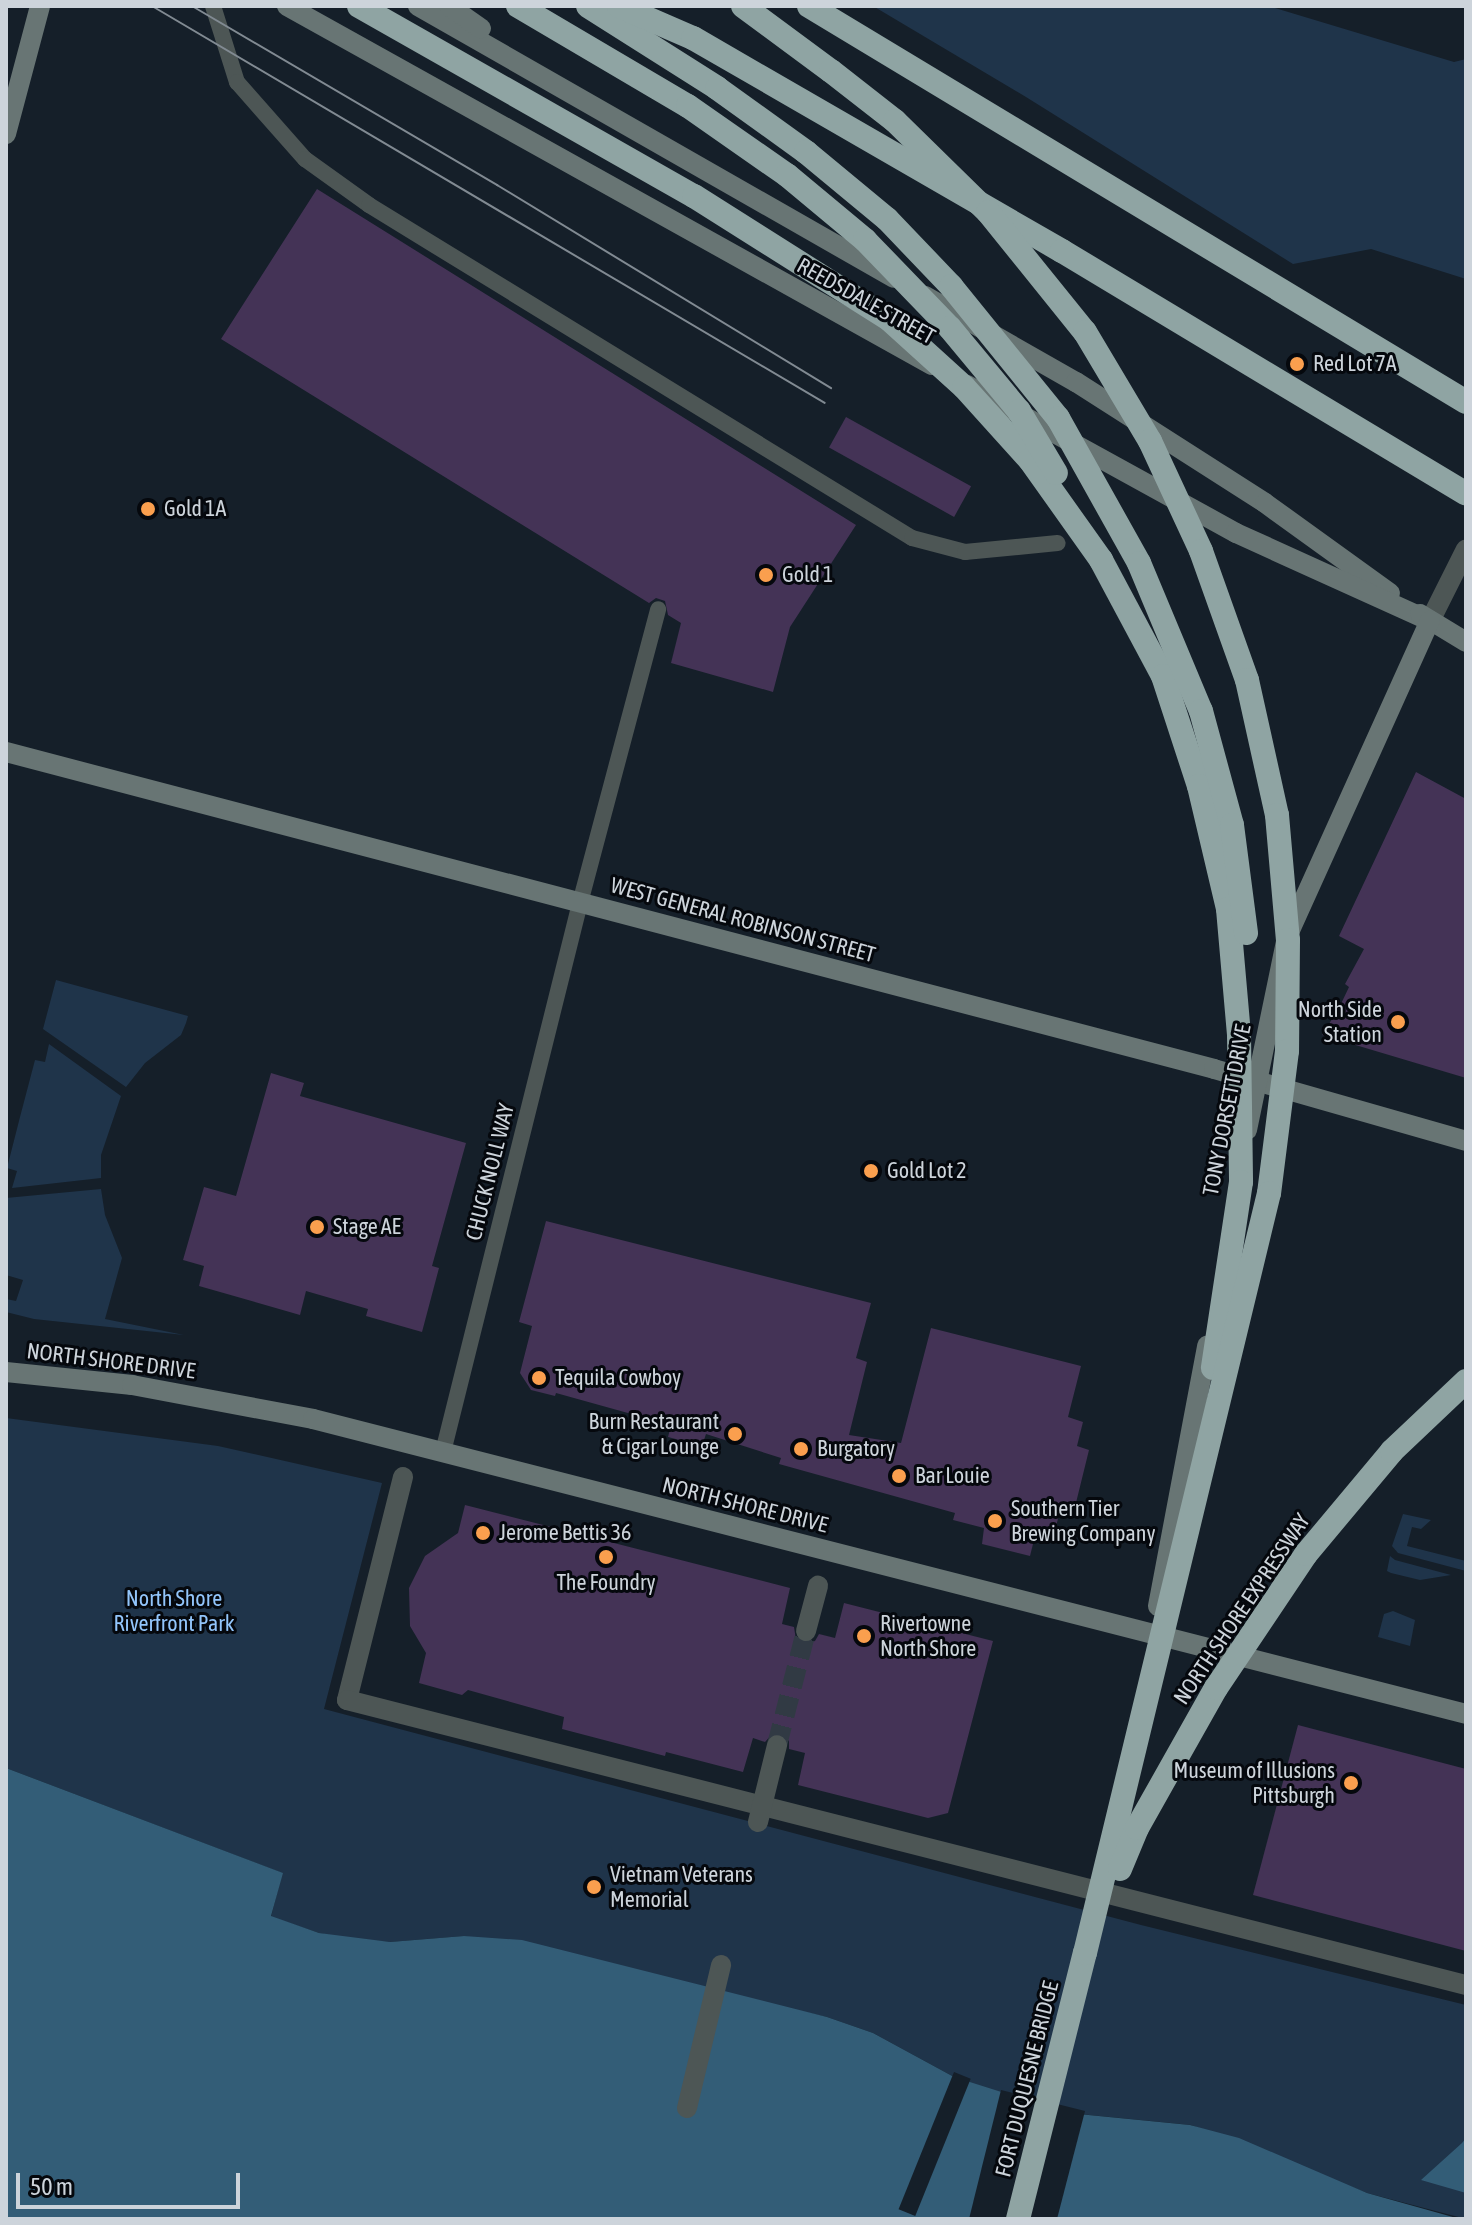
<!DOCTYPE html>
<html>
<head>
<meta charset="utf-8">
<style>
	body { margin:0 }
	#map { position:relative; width:1472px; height:2225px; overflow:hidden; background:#151f29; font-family:"Asap Condensed",sans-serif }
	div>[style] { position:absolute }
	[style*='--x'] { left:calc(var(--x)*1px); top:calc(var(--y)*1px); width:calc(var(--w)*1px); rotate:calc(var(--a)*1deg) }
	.green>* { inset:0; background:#1f344a }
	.water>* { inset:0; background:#335d77 }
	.pier>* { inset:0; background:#151f29; transform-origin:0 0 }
	.building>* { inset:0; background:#443356; transform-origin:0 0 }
	.street-tunnel>* { height:20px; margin-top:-10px; transform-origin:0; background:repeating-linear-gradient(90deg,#313a44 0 20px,transparent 0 30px) }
	.lane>* { height:16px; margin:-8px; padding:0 8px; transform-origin:8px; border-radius:8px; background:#4d5655 }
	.street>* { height:20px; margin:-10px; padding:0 10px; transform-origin:10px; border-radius:10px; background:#4d5655 }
	.secondary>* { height:20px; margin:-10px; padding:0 10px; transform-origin:10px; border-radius:10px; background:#687574 }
	.highway>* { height:24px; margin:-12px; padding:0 12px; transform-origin:12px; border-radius:12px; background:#8fa4a3 }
	.tram>* { height:2px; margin:-1px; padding:0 1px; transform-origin:1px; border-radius:1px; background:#818a92 }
	.highway-bridge>* { height:24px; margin:-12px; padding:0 12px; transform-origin:12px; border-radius:12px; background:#8fa4a3 }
	.dots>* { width:22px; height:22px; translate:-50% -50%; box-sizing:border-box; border:4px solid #05080d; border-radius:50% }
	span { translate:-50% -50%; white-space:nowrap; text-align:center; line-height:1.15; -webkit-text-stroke:6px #05080d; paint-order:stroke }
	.street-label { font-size:22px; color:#cdd4db }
	.poi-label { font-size:22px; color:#cdd4db }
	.left { translate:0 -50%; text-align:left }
	.right { translate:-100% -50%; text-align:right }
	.park-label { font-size:22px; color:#92c5fb }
	.frame { position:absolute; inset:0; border:8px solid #cdd4db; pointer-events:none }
	.scale { position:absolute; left:16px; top:2173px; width:224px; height:36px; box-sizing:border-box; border:4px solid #cdd4db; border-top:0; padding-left:10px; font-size:24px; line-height:28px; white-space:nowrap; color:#cdd4db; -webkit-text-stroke:6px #05080d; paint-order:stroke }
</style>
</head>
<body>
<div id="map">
	<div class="green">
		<i style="clip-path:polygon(873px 6px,1268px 6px,1454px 62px,1466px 59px,1466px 279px,1371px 249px,1293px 264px,1026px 97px)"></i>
		<i style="clip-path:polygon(56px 980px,188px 1016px,186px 1023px,181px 1035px,145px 1063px,126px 1087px,43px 1029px)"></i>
		<i style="clip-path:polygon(49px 1044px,121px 1096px,101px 1155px,101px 1178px,12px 1188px,17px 1171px,7px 1168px,20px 1117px,35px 1060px,45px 1062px)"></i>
		<i style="clip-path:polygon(101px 1189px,105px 1215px,122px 1258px,105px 1319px,184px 1335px,34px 1319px,6px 1312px,6px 1299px,16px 1301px,23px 1280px,6px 1275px,6px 1198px)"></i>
		<i style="clip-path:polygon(6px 1418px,218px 1446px,382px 1483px,324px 1709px,1141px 1925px,1466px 2005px,1466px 2219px,1367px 2193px,1191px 2125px,1069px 2113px,992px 2091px,954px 2077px,873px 2033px,827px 2017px,464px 1936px,390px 1942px,356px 1940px,319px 1933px,271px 1917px,282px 1873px,6px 1768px)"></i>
		<i style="clip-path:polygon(1403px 1514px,1431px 1520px,1421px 1529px,1412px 1527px,1407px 1546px,1466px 1561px,1466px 1571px,1398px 1553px,1392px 1546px)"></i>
		<i style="clip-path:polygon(1390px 1556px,1395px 1560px,1451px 1575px,1420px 1580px,1391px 1573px,1387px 1571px)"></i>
		<i style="clip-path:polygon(1393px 1611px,1415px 1620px,1410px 1646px,1378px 1637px,1384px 1614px)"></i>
	</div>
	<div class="water">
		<i style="clip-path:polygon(6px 1768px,283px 1873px,271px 1916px,319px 1933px,390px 1942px,464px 1936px,522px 1940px,827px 2017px,873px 2033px,954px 2077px,1068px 2113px,1190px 2125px,1239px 2138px,1367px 2193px,1460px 2219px,6px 2219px)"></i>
		<i style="clip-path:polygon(1466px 2138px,1466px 2193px,1421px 2180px,1462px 2143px)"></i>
	</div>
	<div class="pier">
		<i style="left:954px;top:2072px;width:18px;height:148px;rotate:22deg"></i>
		<i style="clip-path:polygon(1001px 2090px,1085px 2111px,1057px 2219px,969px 2219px)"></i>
	</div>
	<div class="building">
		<i style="clip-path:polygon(317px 189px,856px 525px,790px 627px,773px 692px,671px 663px,681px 623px,668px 615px,665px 601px,656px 598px,649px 603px,221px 339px)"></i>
		<i style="left:846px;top:417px;width:143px;height:35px;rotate:29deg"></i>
		<i style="clip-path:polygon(1416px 772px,1466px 799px,1466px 1078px,1322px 1035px,1339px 1008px,1349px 987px,1345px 984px,1364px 949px,1339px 936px)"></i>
		<i style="clip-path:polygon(271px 1073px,304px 1083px,300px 1096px,466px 1143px,432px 1266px,439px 1268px,422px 1332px,366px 1316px,368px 1309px,306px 1291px,300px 1315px,199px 1286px,204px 1266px,183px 1260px,204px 1187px,236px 1196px)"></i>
		<i style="clip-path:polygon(546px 1221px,871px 1303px,856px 1358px,867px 1362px,849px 1435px,901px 1443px,931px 1328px,1081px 1366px,1068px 1417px,1083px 1422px,1077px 1446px,1089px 1450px,1073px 1515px,1060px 1511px,1053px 1538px,1036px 1532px,1030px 1556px,982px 1544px,984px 1528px,953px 1520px,955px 1513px,779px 1464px,781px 1458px,706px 1434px,702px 1446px,668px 1437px,671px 1425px,556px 1393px,555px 1396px,531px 1390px,520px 1373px,532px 1326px,519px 1322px)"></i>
		<i style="clip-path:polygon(465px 1505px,790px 1588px,782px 1624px,794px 1627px,796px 1640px,803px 1644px,815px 1641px,819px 1634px,835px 1638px,844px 1603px,993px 1641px,948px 1813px,928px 1818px,798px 1785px,805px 1753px,789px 1749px,789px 1741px,781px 1733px,773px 1733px,765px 1742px,753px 1738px,743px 1772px,666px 1752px,665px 1756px,562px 1729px,564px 1717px,468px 1690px,462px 1695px,419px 1683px,426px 1653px,410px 1626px,409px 1588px,425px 1556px,458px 1533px)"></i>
		<i style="clip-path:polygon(1298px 1725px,1466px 1769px,1466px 1951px,1253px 1895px)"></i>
	</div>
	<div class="street-tunnel">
		<i style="--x:777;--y:1745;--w:118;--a:-75.7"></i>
	</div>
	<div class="lane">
		<i style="--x:213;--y:6;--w:80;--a:72.5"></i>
		<i style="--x:237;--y:82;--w:103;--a:48.6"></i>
		<i style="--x:305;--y:159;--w:79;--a:35.7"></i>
		<i style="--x:369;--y:205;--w:637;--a:31.52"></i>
		<i style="--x:912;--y:538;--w:55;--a:14.8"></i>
		<i style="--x:965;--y:552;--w:93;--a:-5.5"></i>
		<i style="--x:443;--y:1452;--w:566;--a:-75.99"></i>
		<i style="--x:580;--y:903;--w:304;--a:-75.1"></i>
	</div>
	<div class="street">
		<i style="--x:1430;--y:621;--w:80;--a:-63.4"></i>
		<i style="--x:403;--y:1477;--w:230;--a:104.1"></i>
		<i style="--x:347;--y:1700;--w:1155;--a:14.29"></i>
		<i style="--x:806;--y:1631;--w:47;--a:-75.1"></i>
		<i style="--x:758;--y:1822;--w:79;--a:-76.1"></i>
		<i style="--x:687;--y:2108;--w:147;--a:-76.6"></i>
	</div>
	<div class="secondary">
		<i style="--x:287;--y:6;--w:738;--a:29.1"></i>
		<i style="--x:418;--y:6;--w:548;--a:29.74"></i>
		<i style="--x:449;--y:6;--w:39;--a:35"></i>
		<i style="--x:6;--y:134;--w:132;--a:-75.1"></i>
		<i style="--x:925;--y:296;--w:174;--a:29.7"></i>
		<i style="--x:1076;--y:382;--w:224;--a:32.6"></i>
		<i style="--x:1265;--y:503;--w:154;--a:35.8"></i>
		<i style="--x:967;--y:385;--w:307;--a:28.8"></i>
		<i style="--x:1236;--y:533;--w:213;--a:24.4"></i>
		<i style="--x:1420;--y:614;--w:54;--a:31.3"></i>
		<i style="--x:6;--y:752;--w:1249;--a:14.7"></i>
		<i style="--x:1214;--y:1069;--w:262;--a:15.9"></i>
		<i style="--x:1247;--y:1130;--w:197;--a:-78.3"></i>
		<i style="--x:1287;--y:937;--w:347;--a:-65.7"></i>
		<i style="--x:6;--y:1372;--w:127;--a:5.9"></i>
		<i style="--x:132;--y:1385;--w:184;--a:10.6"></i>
		<i style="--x:313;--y:1419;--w:1190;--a:14.35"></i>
		<i style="--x:1158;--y:1606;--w:265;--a:-79.3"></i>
	</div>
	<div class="highway">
		<i style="--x:518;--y:6;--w:197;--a:30.5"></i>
		<i style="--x:588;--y:6;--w:153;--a:32.4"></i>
		<i style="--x:717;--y:88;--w:110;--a:35.7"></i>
		<i style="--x:806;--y:152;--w:105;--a:39.6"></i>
		<i style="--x:619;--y:6;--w:81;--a:23.4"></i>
		<i style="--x:693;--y:38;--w:426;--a:30"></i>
		<i style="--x:1062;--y:251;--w:471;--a:31"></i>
		<i style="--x:743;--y:6;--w:109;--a:36.5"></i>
		<i style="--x:809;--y:6;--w:767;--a:31.08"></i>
		<i style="--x:1018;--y:2219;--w:274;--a:-75.9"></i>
	</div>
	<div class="tram">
		<i style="--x:152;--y:6;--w:781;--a:30.54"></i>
		<i style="--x:192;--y:6;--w:354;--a:30.4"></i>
		<i style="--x:497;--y:185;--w:391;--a:31.3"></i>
	</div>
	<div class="highway-bridge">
		<i style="--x:359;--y:6;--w:385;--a:29.6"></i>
		<i style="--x:694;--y:196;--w:232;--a:32.3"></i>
		<i style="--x:890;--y:320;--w:100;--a:42.2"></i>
		<i style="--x:964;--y:387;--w:98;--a:47.9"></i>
		<i style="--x:1030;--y:460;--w:123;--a:54.6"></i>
		<i style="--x:1101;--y:560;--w:132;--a:61.9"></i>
		<i style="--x:1163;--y:676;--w:116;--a:71.9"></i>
		<i style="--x:1199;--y:786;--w:126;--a:76.7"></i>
		<i style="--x:1228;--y:909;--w:126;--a:85"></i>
		<i style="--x:1239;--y:1035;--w:147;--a:89.2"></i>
		<i style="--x:1241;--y:1182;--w:188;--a:98.6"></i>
		<i style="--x:831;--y:71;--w:81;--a:38"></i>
		<i style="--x:895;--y:121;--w:130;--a:44.4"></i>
		<i style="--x:988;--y:212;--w:154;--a:51.1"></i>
		<i style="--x:1085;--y:332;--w:127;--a:59.2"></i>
		<i style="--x:1150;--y:441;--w:121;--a:65.1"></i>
		<i style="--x:1201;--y:551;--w:137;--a:70.4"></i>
		<i style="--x:1247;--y:680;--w:138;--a:77.5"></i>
		<i style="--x:1277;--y:815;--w:125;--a:85"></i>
		<i style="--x:1288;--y:940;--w:111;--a:90.5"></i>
		<i style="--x:1287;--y:1051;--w:143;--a:97.2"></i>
		<i style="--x:1269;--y:1193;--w:782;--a:103.61"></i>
		<i style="--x:688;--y:106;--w:121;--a:34.9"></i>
		<i style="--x:787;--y:175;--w:102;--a:39.8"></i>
		<i style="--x:865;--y:240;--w:122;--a:46"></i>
		<i style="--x:950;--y:328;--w:108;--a:50.3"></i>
		<i style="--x:1019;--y:411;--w:72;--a:59.2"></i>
		<i style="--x:887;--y:219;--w:93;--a:46.3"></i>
		<i style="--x:951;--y:286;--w:170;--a:51"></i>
		<i style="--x:1058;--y:418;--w:166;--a:60.8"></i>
		<i style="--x:1139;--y:563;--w:160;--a:67.3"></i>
		<i style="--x:1201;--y:711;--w:118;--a:74.8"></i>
		<i style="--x:1232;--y:825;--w:109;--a:82.6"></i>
		<i style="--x:1120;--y:1869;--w:44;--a:-67.5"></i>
		<i style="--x:1137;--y:1828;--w:161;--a:-60.6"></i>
		<i style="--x:1216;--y:1688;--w:161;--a:-56.1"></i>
		<i style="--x:1306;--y:1554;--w:134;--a:-50.1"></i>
		<i style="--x:1392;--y:1451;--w:102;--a:-43.4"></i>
	</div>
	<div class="dots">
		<i style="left:1297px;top:364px;background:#fa9f4e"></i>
		<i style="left:148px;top:509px;background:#fa9f4e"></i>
		<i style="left:766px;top:575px;background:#fa9f4e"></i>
		<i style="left:1398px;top:1022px;background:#fa9f4e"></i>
		<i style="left:871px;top:1171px;background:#fa9f4e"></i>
		<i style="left:317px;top:1227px;background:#fa9f4e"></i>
		<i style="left:539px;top:1378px;background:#fa9f4e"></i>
		<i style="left:735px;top:1434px;background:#fa9f4e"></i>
		<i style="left:801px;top:1449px;background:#fa9f4e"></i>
		<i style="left:899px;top:1476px;background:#fa9f4e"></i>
		<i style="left:995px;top:1521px;background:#fa9f4e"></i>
		<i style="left:483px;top:1533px;background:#fa9f4e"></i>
		<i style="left:606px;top:1557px;background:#fa9f4e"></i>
		<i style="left:864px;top:1636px;background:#fa9f4e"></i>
		<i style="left:1351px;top:1783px;background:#fa9f4e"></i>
		<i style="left:594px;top:1887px;background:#fa9f4e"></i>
	</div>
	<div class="street-label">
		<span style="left:866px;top:301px;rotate:29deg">REEDSDALE STREET</span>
		<span style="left:743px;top:920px;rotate:15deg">WEST GENERAL ROBINSON STREET</span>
		<span style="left:1227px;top:1110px;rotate:-79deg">TONY DORSETT DRIVE</span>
		<span style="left:490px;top:1172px;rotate:-76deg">CHUCK NOLL WAY</span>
		<span style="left:111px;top:1361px;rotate:7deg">NORTH SHORE DRIVE</span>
		<span style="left:745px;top:1505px;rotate:14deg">NORTH SHORE DRIVE</span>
		<span style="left:1242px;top:1609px;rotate:-56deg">NORTH SHORE EXPRESSWAY</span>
		<span style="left:1027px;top:2079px;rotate:-76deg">FORT DUQUESNE BRIDGE</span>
	</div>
	<div class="poi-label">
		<span class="left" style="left:1313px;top:364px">Red Lot 7A</span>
		<span class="left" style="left:164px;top:509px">Gold 1A</span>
		<span class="left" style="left:782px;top:575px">Gold 1</span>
		<span class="right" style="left:1382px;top:1022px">North Side<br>Station</span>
		<span class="left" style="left:887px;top:1171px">Gold Lot 2</span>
		<span class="left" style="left:333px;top:1227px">Stage AE</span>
		<span class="left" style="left:555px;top:1378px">Tequila Cowboy</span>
		<span class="right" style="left:719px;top:1434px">Burn Restaurant<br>&amp; Cigar Lounge</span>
		<span class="left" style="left:817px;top:1449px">Burgatory</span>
		<span class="left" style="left:915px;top:1476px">Bar Louie</span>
		<span class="left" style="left:1011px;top:1521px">Southern Tier<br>Brewing Company</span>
		<span class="left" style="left:499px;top:1533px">Jerome Bettis 36</span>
		<span style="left:606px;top:1583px">The Foundry</span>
		<span class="left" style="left:880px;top:1636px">Rivertowne<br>North Shore</span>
		<span class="right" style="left:1335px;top:1783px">Museum of Illusions<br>Pittsburgh</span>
		<span class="left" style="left:610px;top:1887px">Vietnam Veterans<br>Memorial</span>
	</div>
	<div class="park-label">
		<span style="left:174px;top:1611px">North Shore<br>Riverfront Park</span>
	</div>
	<div class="frame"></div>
	<div class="scale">50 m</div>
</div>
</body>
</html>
